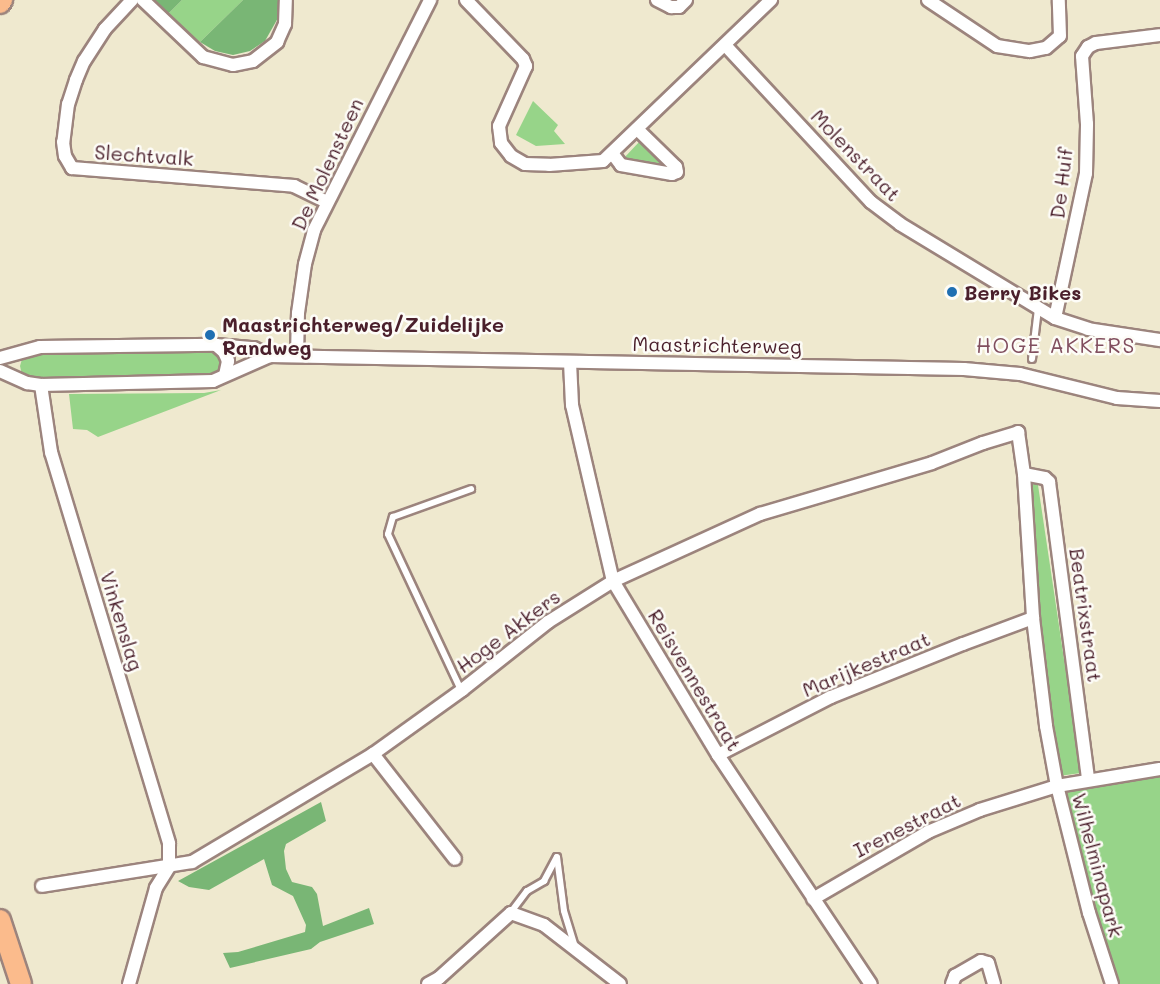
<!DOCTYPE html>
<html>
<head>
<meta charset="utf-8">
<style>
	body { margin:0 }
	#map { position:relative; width:1160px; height:984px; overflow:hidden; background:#efe9cf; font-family:Mali,sans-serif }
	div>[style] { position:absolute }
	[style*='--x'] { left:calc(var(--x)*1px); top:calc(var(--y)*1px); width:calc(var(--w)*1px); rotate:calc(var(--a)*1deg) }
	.green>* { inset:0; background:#97d489 }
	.forest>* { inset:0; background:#79b675 }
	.roads { filter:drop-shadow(2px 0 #9c847d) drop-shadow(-2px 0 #9c847d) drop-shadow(0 2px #9c847d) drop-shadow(0 -2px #9c847d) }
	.service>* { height:6px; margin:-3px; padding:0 3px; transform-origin:3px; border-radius:3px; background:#fff }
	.minor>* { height:12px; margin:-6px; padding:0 6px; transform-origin:6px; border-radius:6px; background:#fff }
	.primary>* { height:20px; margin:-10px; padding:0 10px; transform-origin:10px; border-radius:10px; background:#fbbb8c }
	.dots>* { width:16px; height:16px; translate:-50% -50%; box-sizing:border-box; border:3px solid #fdfcf7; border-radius:50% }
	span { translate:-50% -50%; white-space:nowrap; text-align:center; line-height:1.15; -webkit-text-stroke:5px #fdfcf7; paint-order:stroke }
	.street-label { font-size:20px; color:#4a1f2b }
	.poi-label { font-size:20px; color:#4a1f2b; font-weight:700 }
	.left { translate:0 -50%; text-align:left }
	.neighbourhood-label { font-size:21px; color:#814e5e; letter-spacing:1.5px }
</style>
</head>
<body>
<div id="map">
	<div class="green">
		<i style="clip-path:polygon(182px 0,243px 0,200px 42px,185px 33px,167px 15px)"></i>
		<i style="clip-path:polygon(533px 101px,558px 125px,554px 131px,565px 144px,536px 146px,516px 135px)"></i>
		<i style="clip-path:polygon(640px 141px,667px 168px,623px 159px)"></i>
		<i style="clip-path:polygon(211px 349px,220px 353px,224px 360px,219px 375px,36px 382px,22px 375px,20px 366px,22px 359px,34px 352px)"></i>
		<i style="clip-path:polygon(221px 390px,98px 437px,87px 430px,73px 429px,69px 394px,204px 393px)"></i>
		<i style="clip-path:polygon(1032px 483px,1038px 485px,1081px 773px,1059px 776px,1043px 659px)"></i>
		<i style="clip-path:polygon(1160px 775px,1160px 984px,1117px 984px,1091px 905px,1066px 793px,1091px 785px)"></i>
	</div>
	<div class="forest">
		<i style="clip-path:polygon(152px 0,182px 0,167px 15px)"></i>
		<i style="clip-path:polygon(243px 0,278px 0,278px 18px,265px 41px,250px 51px,233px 55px,215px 51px,200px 42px)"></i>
		<i style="clip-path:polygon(321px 802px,326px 821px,286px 844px,284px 851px,286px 869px,292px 882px,312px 887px,317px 894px,323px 926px,369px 908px,374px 924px,320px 942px,311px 949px,230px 968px,223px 953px,238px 952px,305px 932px,306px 925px,293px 896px,272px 885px,264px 859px,209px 890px,189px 887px,178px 881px)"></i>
	</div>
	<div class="roads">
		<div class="service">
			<i style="--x:1032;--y:359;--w:50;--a:-83.2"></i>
			<i style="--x:461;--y:690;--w:172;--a:-115.1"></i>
			<i style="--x:388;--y:534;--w:18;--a:-74"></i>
			<i style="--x:393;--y:517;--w:83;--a:-19.7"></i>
			<i style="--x:557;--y:857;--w:54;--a:82.6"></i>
			<i style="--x:564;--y:911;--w:38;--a:73"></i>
			<i style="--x:511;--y:912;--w:26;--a:-53"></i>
			<i style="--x:527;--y:891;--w:20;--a:-30"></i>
			<i style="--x:544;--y:881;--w:27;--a:-62"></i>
		</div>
		<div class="minor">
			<i style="--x:132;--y:0;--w:40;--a:133"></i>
			<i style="--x:105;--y:29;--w:38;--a:123"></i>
			<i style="--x:84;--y:61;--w:21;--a:113"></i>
			<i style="--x:76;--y:80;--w:25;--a:108"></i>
			<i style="--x:68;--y:104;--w:38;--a:97"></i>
			<i style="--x:63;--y:142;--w:14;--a:82"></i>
			<i style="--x:65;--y:156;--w:14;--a:60"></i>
			<i style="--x:72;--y:168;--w:223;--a:4.6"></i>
			<i style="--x:294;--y:186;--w:37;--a:26"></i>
			<i style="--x:143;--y:0;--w:83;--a:43.5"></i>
			<i style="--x:203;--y:57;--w:31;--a:15"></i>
			<i style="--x:233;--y:65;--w:20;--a:-11"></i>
			<i style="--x:253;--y:61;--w:31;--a:-38"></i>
			<i style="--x:277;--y:42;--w:20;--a:-66"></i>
			<i style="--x:285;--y:24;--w:24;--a:-88"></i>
			<i style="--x:466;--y:0;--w:82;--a:46"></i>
			<i style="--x:523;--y:59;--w:8;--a:67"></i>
			<i style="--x:526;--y:66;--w:66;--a:114.2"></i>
			<i style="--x:499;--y:126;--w:17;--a:83"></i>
			<i style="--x:501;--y:143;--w:16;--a:52"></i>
			<i style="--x:511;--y:156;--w:16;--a:30"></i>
			<i style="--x:525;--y:164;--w:24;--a:2"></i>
			<i style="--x:549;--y:165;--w:54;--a:-4.2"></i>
			<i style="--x:603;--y:161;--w:233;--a:-43.8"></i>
			<i style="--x:657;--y:0;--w:16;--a:27"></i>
			<i style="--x:671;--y:7;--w:8;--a:0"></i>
			<i style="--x:679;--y:7;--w:10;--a:-45"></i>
			<i style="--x:928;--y:0;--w:83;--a:33.7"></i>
			<i style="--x:997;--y:46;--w:33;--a:9"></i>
			<i style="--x:1030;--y:51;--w:16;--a:-11"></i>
			<i style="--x:1046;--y:48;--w:18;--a:-41"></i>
			<i style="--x:1060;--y:36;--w:36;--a:-92"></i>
			<i style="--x:725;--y:45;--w:214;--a:47.1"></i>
			<i style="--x:871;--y:202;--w:36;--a:37"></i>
			<i style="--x:900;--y:224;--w:181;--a:31.2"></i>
			<i style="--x:1055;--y:318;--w:35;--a:18"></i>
			<i style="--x:1088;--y:329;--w:73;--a:8.7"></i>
			<i style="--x:612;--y:153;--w:15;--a:53"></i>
			<i style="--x:621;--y:165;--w:52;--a:10"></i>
			<i style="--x:672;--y:174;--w:5;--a:-22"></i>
			<i style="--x:677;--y:172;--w:5;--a:-101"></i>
			<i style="--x:676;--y:167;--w:54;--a:-135.7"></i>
			<i style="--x:1055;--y:318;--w:148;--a:-77.9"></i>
			<i style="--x:1086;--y:173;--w:49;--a:-88.8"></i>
			<i style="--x:1087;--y:124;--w:68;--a:-94.2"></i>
			<i style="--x:1082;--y:56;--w:11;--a:-56"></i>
			<i style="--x:1088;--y:47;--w:9;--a:-27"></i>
			<i style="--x:1096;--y:43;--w:64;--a:-7.1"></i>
			<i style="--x:216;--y:345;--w:11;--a:41"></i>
			<i style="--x:224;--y:352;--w:10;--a:66"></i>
			<i style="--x:228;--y:361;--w:14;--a:102"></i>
			<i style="--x:297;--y:356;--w:43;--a:-88.7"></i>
			<i style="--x:298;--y:313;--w:49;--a:-81.9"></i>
			<i style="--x:305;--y:264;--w:35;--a:-75"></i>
			<i style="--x:314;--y:230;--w:258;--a:-63.2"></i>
			<i style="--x:0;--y:358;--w:41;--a:-15.4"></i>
			<i style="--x:40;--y:347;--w:176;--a:-0.7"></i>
			<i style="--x:216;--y:345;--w:38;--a:5"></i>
			<i style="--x:254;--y:348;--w:18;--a:27"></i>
			<i style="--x:570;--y:362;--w:43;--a:87.3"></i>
			<i style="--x:572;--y:405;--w:181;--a:76.9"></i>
			<i style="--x:613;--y:581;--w:203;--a:58.9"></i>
			<i style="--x:718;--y:755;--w:275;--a:56.3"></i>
			<i style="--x:0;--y:371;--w:30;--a:24"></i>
			<i style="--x:27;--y:383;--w:14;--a:8"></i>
			<i style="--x:41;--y:385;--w:172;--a:-1.3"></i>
			<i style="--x:213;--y:381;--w:62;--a:-23.7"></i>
			<i style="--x:270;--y:356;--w:694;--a:1.07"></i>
			<i style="--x:964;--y:369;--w:56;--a:5.1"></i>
			<i style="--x:1020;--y:374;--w:100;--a:13.9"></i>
			<i style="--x:1117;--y:398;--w:43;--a:4"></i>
			<i style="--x:41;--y:385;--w:68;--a:81.5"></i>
			<i style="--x:51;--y:452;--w:409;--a:73.2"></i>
			<i style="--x:169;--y:844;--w:23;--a:90"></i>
			<i style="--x:169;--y:867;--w:25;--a:122"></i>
			<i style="--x:156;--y:888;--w:100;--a:105.7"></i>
			<i style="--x:1024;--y:474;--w:21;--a:11"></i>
			<i style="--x:1045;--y:478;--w:6;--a:45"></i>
			<i style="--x:1049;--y:482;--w:300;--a:82.5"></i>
			<i style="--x:373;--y:754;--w:133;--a:52"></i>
			<i style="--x:718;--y:755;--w:127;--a:-27.2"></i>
			<i style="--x:831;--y:697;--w:142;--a:-21.9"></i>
			<i style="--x:963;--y:644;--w:75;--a:-20.4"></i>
			<i style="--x:42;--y:886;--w:152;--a:-9.1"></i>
			<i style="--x:192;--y:862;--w:211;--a:-30.8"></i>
			<i style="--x:373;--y:754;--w:110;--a:-35.7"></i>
			<i style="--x:462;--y:690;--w:110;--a:-38.3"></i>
			<i style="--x:548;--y:622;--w:77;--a:-32.2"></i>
			<i style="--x:613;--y:581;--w:162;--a:-24.5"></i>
			<i style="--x:760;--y:514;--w:179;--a:-16.5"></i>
			<i style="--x:932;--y:463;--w:55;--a:-21.4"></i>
			<i style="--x:983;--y:443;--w:37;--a:-17"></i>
			<i style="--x:1018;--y:432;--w:42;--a:81.9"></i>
			<i style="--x:1024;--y:474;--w:144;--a:86.4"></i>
			<i style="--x:1033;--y:618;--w:109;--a:83.1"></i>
			<i style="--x:1046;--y:726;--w:61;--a:79.6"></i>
			<i style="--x:1057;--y:786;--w:81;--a:162.7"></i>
			<i style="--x:980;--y:810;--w:56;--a:157.1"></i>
			<i style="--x:928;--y:832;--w:133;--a:149.8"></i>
			<i style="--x:428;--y:984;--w:13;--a:-29"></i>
			<i style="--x:439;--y:978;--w:97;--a:-42.1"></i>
			<i style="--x:511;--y:913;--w:35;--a:20"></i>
			<i style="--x:544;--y:925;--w:96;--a:37.8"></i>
			<i style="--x:952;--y:984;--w:9;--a:-69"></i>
			<i style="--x:955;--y:976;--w:30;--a:-30"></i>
			<i style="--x:981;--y:961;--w:7;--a:16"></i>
			<i style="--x:988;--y:963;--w:22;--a:74"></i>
			<i style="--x:1112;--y:984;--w:75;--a:-107.9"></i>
			<i style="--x:1089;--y:913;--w:131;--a:-104.1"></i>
			<i style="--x:1057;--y:786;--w:104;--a:-9.4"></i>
		</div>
		<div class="primary">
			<i style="--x:0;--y:3;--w:4;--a:-56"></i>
			<i style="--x:0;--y:920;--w:67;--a:71.8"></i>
		</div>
	</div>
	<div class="dots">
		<i style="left:952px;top:292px;background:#1f6fb2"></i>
		<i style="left:210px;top:335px;background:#1f6fb2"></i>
	</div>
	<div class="street-label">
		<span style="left:144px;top:155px;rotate:4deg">Slechtvalk</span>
		<span style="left:856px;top:155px;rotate:46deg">Molenstraat</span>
		<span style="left:327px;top:164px;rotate:-65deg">De Molensteen</span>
		<span style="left:1061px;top:183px;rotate:-83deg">De Huif</span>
		<span style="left:717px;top:345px;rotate:1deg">Maastrichterweg</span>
		<span style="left:1086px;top:615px;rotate:82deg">Beatrixstraat</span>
		<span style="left:122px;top:621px;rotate:73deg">Vinkenslag</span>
		<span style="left:508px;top:631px;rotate:-37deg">Hoge Akkers</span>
		<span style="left:866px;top:664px;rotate:-23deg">Marijkestraat</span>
		<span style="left:695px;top:680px;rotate:59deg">Reisvennestraat</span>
		<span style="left:907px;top:825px;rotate:-27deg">Irenestraat</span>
		<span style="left:1098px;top:865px;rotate:75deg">Wilhelminapark</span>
	</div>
	<div class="poi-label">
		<span class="left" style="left:964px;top:292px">Berry Bikes</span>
		<span class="left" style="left:222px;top:336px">Maastrichterweg/Zuidelijke<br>Randweg</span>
	</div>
	<div class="neighbourhood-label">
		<span style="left:1056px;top:345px">HOGE AKKERS</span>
	</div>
</div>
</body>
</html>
